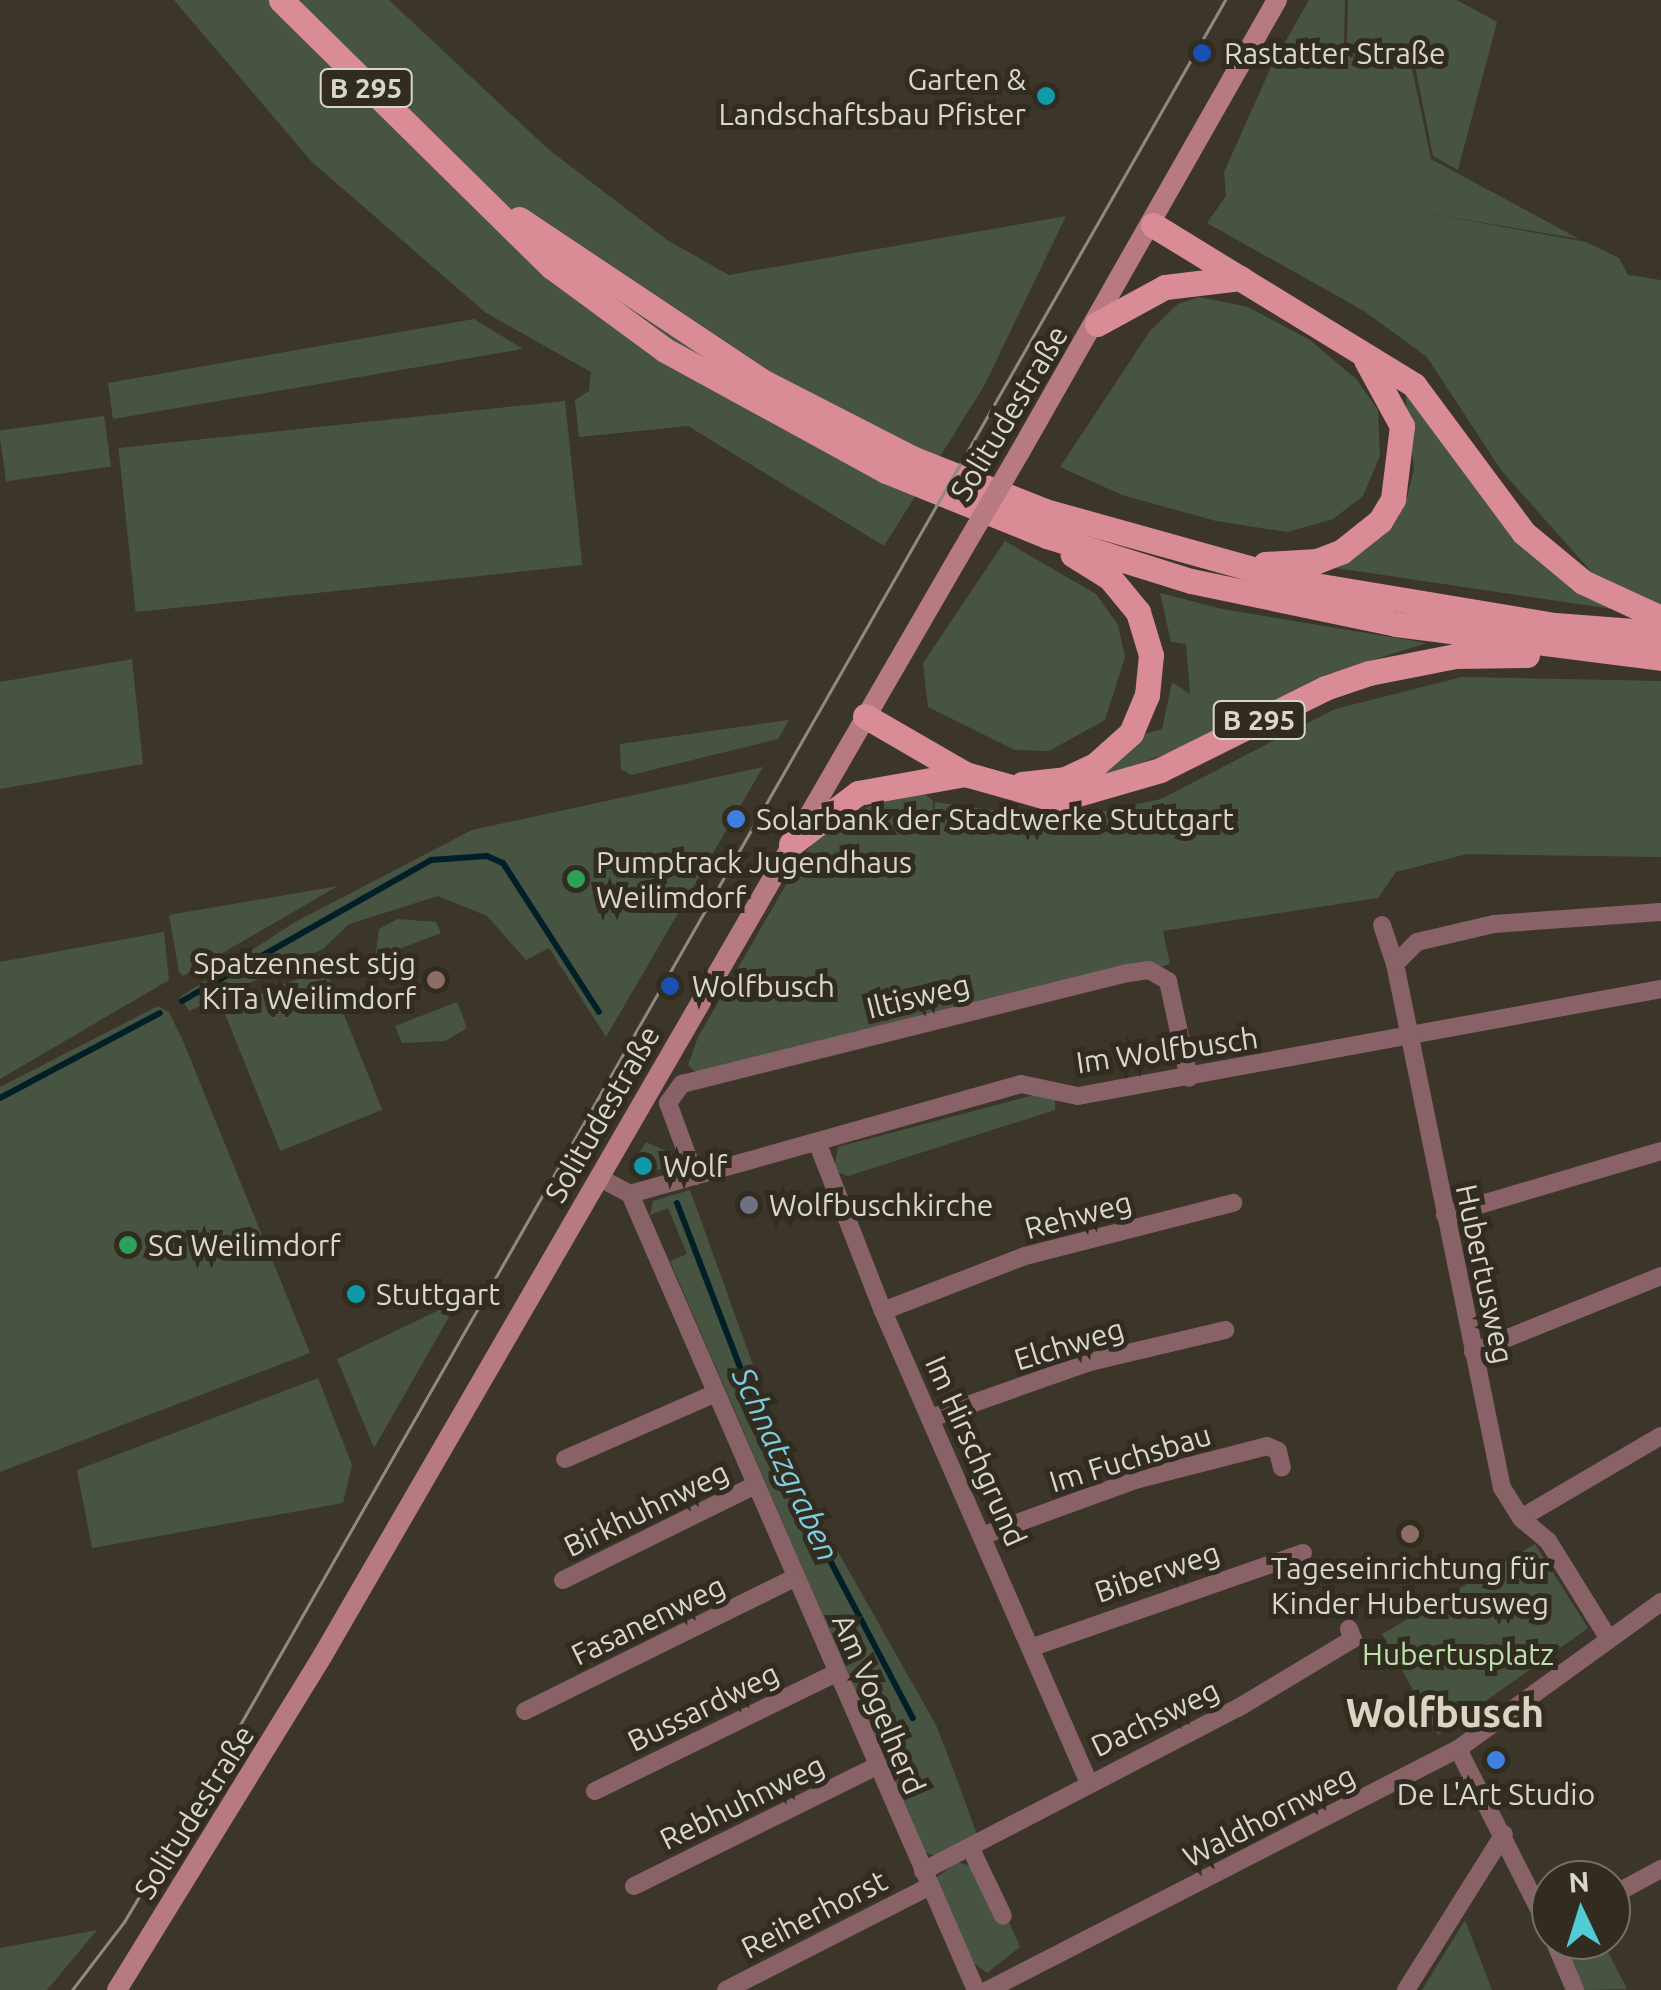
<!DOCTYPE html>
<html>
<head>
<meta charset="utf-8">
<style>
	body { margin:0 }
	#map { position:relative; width:1661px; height:1990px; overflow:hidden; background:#3b3629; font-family:Ubuntu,sans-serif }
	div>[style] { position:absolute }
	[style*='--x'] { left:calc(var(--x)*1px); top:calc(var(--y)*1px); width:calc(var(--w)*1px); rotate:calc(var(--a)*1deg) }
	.green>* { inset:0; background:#485442; transform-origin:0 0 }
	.stream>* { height:6px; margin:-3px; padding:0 3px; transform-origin:3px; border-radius:3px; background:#001f27 }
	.street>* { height:18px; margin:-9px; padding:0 9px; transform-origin:9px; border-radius:9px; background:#896267 }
	.secondary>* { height:20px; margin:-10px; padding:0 10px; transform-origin:10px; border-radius:10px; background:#b77a81 }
	.primary>* { height:25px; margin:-12.5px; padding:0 12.5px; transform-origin:12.5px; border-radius:12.5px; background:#d98b96 }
	.tram>* { height:2.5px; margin:-1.25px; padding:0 1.25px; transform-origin:1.25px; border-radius:1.25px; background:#8e8a80 }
	.secondary-bridge>* { height:20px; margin:-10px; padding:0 10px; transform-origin:10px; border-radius:10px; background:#b77a81 }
	.dots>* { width:28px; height:28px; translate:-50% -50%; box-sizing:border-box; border:5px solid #312c1f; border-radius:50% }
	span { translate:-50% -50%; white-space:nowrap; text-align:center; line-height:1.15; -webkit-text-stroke:10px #312c1f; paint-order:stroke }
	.shield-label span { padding:2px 8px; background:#312c1f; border:2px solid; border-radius:8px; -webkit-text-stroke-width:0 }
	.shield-label { font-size:28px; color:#d9d6ce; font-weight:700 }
	.poi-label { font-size:30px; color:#d9d6ce }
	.left { translate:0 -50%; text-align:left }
	.right { translate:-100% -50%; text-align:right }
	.street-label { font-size:30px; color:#d9d6ce }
	.park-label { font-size:30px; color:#bce1aa }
	.water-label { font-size:32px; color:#7dcce0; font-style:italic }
	.district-label { font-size:40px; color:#dbd4c4; font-weight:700 }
	.north { position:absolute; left:1531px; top:1860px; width:100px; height:100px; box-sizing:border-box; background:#312c1f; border:2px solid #747065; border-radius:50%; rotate:356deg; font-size:28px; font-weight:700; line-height:40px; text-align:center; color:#d9d6ce }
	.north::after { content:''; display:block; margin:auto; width:35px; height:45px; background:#51ccd4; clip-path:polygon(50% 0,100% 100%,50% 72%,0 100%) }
</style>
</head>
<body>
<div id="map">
	<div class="green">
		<i style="clip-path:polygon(174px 0,389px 0,548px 149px,667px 240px,729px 275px,1066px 216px,984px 386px,884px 546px,688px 426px,579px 437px,575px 400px,589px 391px,591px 372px,486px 313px,312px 162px)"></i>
		<i style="clip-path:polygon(1309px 0,1345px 0,1344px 46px,1411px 64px,1431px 159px,1579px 239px,1410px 210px,1586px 242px,1619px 258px,1628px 275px,1661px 280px,1661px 611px,1619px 603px,1501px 470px,1427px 357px,1364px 311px,1207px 223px,1226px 196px,1224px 172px,1271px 67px)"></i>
		<i style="clip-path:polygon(1348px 0,1457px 0,1497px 22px,1458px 170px,1433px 156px,1414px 61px,1347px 43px)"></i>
		<i style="clip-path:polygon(1199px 297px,1248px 307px,1310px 340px,1357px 380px,1378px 410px,1380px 456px,1363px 496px,1333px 519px,1287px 532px,1216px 521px,1122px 495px,1060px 467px,1150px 331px,1178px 304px)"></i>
		<i style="clip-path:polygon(474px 319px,523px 349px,113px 419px,108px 383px)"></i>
		<i style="clip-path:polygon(1405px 392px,1612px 609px,1329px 567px,1383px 536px,1406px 502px,1414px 469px)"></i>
		<i style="left:565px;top:401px;width:165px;height:449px;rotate:84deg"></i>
		<i style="left:104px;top:416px;width:51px;height:106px;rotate:82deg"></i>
		<i style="clip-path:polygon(1005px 541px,1096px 594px,1118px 625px,1125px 657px,1105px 720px,1049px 751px,1015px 750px,928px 707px,923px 663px)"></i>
		<i style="clip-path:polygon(1160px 593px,1222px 609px,1427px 643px,1324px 675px,1178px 749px,1097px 780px,1144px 734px,1162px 729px,1172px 682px,1190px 694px,1186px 644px,1171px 642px)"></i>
		<i style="clip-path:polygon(132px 659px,143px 764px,0 789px,0 682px)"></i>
		<i style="clip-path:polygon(1462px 677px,1661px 681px,1661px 857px,1467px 854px,1396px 872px,1378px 898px,1163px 931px,1170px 964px,1149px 970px,702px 1077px,688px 1065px,698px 1037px,805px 852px,825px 831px,874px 804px,918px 788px,933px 801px,932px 830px,935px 802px,1063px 820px,1161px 799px,1335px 709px)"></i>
		<i style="clip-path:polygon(789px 720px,778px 739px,631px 775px,621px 769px,620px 744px)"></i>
		<i style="clip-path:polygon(763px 767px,606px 1037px,549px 948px,526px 960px,487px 916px,438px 896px,349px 924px,323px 949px,189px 1011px,180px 997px,295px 922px,472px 830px)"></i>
		<i style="clip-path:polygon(338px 886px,183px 976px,179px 972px,169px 915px)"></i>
		<i style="clip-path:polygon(398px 919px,436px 922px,441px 933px,375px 958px,379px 929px)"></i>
		<i style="clip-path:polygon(164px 932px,169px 980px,0 1079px,0 962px)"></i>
		<i style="left:325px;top:968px;width:153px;height:110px;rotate:68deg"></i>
		<i style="clip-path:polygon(457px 1002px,467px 1028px,445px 1041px,402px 1043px,395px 1026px)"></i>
		<i style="clip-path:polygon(158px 1006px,169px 1012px,183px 1041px,310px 1353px,0 1472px,0 1087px)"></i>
		<i style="clip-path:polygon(1034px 1095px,1055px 1100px,1055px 1110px,848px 1176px,834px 1171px,838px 1147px)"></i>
		<i style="clip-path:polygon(646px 1142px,680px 1157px,676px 1166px,636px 1174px,632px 1164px)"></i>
		<i style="clip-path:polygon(690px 1190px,789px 1465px,936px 1725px,955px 1774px,977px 1835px,935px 1856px,925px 1852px,670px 1261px,687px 1254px,668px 1208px,650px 1215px,653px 1201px)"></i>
		<i style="clip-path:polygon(458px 1301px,374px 1448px,337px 1359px)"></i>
		<i style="clip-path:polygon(318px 1378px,352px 1465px,343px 1503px,92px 1548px,77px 1470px)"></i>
		<i style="clip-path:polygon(1535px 1544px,1588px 1628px,1438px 1735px,1382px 1634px)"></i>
		<i style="clip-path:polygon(958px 1862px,974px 1867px,999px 1922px,1009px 1922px,1020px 1947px,987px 1973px,971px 1961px,936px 1878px)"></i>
		<i style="clip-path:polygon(1465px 1920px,1492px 1990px,1422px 1990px)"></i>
		<i style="clip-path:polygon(97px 1930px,47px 1990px,0 1990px,0 1948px)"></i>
		<i style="clip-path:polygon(1568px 1940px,1602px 1940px,1627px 1989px,1583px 1990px,1565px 1948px)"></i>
	</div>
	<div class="stream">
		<i style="--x:182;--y:1001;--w:286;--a:-29.5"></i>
		<i style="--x:431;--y:860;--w:56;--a:-4.1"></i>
		<i style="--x:487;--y:856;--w:17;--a:24"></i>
		<i style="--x:503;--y:863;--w:177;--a:57.2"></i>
		<i style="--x:0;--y:1098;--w:181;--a:-28"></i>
		<i style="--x:677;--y:1203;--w:262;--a:69"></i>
		<i style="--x:771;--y:1448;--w:305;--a:62.3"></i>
	</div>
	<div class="street">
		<i style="--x:1382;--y:925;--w:41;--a:71.6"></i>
		<i style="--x:817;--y:1142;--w:181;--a:68.7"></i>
		<i style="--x:883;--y:1311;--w:513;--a:66.43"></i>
		<i style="--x:695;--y:1176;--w:78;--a:-110.3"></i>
		<i style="--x:668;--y:1103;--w:24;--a:-54"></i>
		<i style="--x:682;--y:1084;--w:460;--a:-14"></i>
		<i style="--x:1128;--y:973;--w:21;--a:-8"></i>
		<i style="--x:1149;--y:970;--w:22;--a:30"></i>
		<i style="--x:1168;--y:981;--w:99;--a:77.8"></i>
		<i style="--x:600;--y:1178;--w:34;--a:28"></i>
		<i style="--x:630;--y:1194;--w:868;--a:66.51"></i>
		<i style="--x:630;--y:1194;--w:406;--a:-15.7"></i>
		<i style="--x:1021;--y:1084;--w:58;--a:11.9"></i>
		<i style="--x:1078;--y:1096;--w:593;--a:-10.4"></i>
		<i style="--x:1445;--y:1215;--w:225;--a:-16.5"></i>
		<i style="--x:883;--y:1311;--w:152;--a:-21.2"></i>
		<i style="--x:1025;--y:1256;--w:215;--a:-14.3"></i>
		<i style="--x:1473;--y:1352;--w:203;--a:-22"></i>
		<i style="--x:931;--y:1418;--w:169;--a:-19.4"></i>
		<i style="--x:1090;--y:1362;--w:139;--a:-13.3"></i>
		<i style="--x:565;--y:1459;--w:163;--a:-23.6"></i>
		<i style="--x:1521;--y:1518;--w:162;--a:-30.4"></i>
		<i style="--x:984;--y:1535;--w:161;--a:-20"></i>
		<i style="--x:1135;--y:1480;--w:136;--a:-14.4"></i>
		<i style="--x:1267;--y:1446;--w:12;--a:24"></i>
		<i style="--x:1278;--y:1451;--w:17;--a:77"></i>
		<i style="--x:563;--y:1580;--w:212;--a:-26.3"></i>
		<i style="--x:1607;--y:1636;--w:112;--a:-121.8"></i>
		<i style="--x:1548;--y:1541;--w:35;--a:-140"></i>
		<i style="--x:1521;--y:1518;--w:36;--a:-122"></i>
		<i style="--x:1502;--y:1488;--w:535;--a:-101.54"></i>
		<i style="--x:1395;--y:964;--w:31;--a:-45"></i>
		<i style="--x:1417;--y:942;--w:79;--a:-13.2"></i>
		<i style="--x:1494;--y:924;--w:167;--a:-4.1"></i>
		<i style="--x:1030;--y:1648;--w:289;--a:-19.2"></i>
		<i style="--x:525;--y:1711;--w:300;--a:-26.3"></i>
		<i style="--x:1458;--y:1749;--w:206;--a:63.2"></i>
		<i style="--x:595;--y:1791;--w:268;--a:-26.1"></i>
		<i style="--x:970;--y:1847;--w:76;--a:64.4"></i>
		<i style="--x:923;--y:1871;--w:355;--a:-27.4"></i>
		<i style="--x:1238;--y:1708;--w:134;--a:-31"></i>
		<i style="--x:1353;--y:1639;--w:11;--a:-112"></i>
		<i style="--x:634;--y:1886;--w:269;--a:-26.3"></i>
		<i style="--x:1611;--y:1896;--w:57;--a:-28.4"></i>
		<i style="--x:1554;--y:1940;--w:54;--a:67.2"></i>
		<i style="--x:726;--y:1990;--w:227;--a:-27"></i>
		<i style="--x:988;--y:1990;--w:528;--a:-27.15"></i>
		<i style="--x:1458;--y:1749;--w:251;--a:-35.9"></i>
		<i style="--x:1406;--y:1990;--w:184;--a:-57.9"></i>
	</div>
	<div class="secondary">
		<i style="--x:1020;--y:452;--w:520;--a:-60.38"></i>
		<i style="--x:117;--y:1990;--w:393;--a:-58.4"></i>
		<i style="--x:323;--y:1655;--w:1270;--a:-59.94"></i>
	</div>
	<div class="primary">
		<i style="--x:281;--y:0;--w:380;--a:44.6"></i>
		<i style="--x:552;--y:267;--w:140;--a:36.3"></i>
		<i style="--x:665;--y:350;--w:252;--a:28.7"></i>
		<i style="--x:886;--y:471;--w:174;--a:22"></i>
		<i style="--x:1047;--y:536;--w:151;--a:17.4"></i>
		<i style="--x:1191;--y:581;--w:209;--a:11.8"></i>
		<i style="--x:1396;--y:624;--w:267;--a:7.3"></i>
		<i style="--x:519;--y:219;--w:290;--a:33.7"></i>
		<i style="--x:760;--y:380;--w:171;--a:27.2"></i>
		<i style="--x:912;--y:458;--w:143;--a:21.7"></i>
		<i style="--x:1045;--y:511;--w:268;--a:15.6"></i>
		<i style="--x:1303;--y:583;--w:255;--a:9.5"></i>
		<i style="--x:1555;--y:625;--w:106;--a:4.3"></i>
		<i style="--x:1153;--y:225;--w:306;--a:31.5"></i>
		<i style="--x:1414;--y:385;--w:184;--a:53.4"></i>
		<i style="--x:1524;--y:533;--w:77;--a:39.7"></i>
		<i style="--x:1583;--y:582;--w:86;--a:24.8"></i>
		<i style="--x:1097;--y:324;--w:77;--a:-28.6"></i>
		<i style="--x:1165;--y:287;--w:76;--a:-6.8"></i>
		<i style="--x:1265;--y:564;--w:52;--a:-3.3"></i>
		<i style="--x:1317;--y:561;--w:26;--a:-21"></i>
		<i style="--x:1341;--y:552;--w:50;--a:-38.5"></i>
		<i style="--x:1380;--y:521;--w:26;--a:-59"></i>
		<i style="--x:1393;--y:499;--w:74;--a:-83"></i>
		<i style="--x:1402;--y:426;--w:75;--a:-118.6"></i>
		<i style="--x:865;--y:716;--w:116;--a:30.1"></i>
		<i style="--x:965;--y:774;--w:96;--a:15.8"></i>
		<i style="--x:1057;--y:800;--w:107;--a:-16.2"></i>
		<i style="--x:1160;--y:770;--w:184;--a:-26.4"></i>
		<i style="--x:1325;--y:688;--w:46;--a:-18.8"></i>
		<i style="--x:1369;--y:673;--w:88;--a:-11.2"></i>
		<i style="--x:1455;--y:656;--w:72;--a:-0.8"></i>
		<i style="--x:1022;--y:784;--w:43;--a:-6.6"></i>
		<i style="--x:1065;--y:779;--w:33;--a:-25"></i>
		<i style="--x:1095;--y:765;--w:48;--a:-41.6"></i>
		<i style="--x:1131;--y:733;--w:41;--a:-67.2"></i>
		<i style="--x:1147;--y:695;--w:40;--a:-84.3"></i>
		<i style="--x:1151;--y:655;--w:45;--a:-106.8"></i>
		<i style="--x:1138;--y:612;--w:44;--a:-129.5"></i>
		<i style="--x:1110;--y:578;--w:44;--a:-148.1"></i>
		<i style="--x:791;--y:844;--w:84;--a:-37.3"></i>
		<i style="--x:858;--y:793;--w:109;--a:-10.1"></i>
	</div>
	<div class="tram">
		<i style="--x:72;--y:1990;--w:86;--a:-52.6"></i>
		<i style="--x:124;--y:1922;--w:164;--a:-59.2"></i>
		<i style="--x:208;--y:1781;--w:2051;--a:-60.27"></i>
	</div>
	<div class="secondary-bridge">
		<i style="--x:959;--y:556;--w:121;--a:-59.6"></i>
	</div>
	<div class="dots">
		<i style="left:1202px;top:53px;background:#1a4fb4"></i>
		<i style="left:1046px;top:96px;background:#0f9aa8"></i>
		<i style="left:736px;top:819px;background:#3f7fe0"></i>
		<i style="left:576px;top:879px;background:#2e9e5b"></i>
		<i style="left:436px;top:980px;background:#8d6e63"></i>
		<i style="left:670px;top:986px;background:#1a4fb4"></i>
		<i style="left:643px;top:1166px;background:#0f9aa8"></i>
		<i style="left:749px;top:1205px;background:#6b7280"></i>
		<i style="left:128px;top:1245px;background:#2e9e5b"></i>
		<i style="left:356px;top:1294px;background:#0f9aa8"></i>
		<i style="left:1410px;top:1534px;background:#8d6e63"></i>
		<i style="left:1496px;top:1760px;background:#3f7fe0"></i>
	</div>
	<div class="shield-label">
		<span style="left:366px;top:88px">B 295</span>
		<span style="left:1259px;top:720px">B 295</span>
	</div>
	<div class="poi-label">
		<span class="left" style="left:1224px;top:53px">Rastatter Straße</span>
		<span class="right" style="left:1026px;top:96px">Garten &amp;<br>Landschaftsbau Pfister</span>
		<span class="left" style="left:756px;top:819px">Solarbank der Stadtwerke Stuttgart</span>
		<span class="left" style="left:596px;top:879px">Pumptrack Jugendhaus<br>Weilimdorf</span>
		<span class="right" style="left:416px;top:980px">Spatzennest stjg<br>KiTa Weilimdorf</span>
		<span class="left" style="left:692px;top:986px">Wolfbusch</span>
		<span class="left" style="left:663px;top:1166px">Wolf</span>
		<span class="left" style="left:769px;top:1205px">Wolfbuschkirche</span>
		<span class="left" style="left:148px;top:1245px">SG Weilimdorf</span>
		<span class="left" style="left:376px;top:1294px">Stuttgart</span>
		<span style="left:1410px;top:1585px">Tageseinrichtung für<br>Kinder Hubertusweg</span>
		<span style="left:1496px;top:1794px">De L'Art Studio</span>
	</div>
	<div class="street-label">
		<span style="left:1009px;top:413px;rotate:-59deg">Solitudestraße</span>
		<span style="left:918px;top:996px;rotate:-14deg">Iltisweg</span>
		<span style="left:1167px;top:1050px;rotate:-8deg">Im Wolfbusch</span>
		<span style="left:602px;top:1114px;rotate:-60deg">Solitudestraße</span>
		<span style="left:1078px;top:1215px;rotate:-15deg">Rehweg</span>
		<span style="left:1485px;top:1274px;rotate:78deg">Hubertusweg</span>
		<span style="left:1069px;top:1344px;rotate:-17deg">Elchweg</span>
		<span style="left:976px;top:1451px;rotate:66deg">Im Hirschgrund</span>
		<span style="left:1130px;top:1458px;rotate:-17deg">Im Fuchsbau</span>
		<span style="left:646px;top:1509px;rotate:-26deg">Birkhuhnweg</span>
		<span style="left:1157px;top:1572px;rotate:-19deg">Biberweg</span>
		<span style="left:648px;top:1620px;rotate:-26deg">Fasanenweg</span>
		<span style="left:879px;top:1704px;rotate:67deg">Am Vogelherd</span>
		<span style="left:703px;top:1707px;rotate:-26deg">Bussardweg</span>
		<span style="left:1155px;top:1718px;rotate:-26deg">Dachsweg</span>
		<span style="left:742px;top:1802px;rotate:-26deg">Rebhuhnweg</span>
		<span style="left:194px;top:1812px;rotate:-58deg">Solitudestraße</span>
		<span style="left:1269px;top:1816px;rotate:-27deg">Waldhornweg</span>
		<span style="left:814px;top:1914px;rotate:-27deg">Reiherhorst</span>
	</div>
	<div class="park-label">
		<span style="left:1458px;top:1654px">Hubertusplatz</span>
	</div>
	<div class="water-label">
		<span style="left:786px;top:1464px;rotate:65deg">Schnatzgraben</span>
	</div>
	<div class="district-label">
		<span style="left:1445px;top:1713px">Wolfbusch</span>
	</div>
	<div class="north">N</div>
</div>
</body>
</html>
